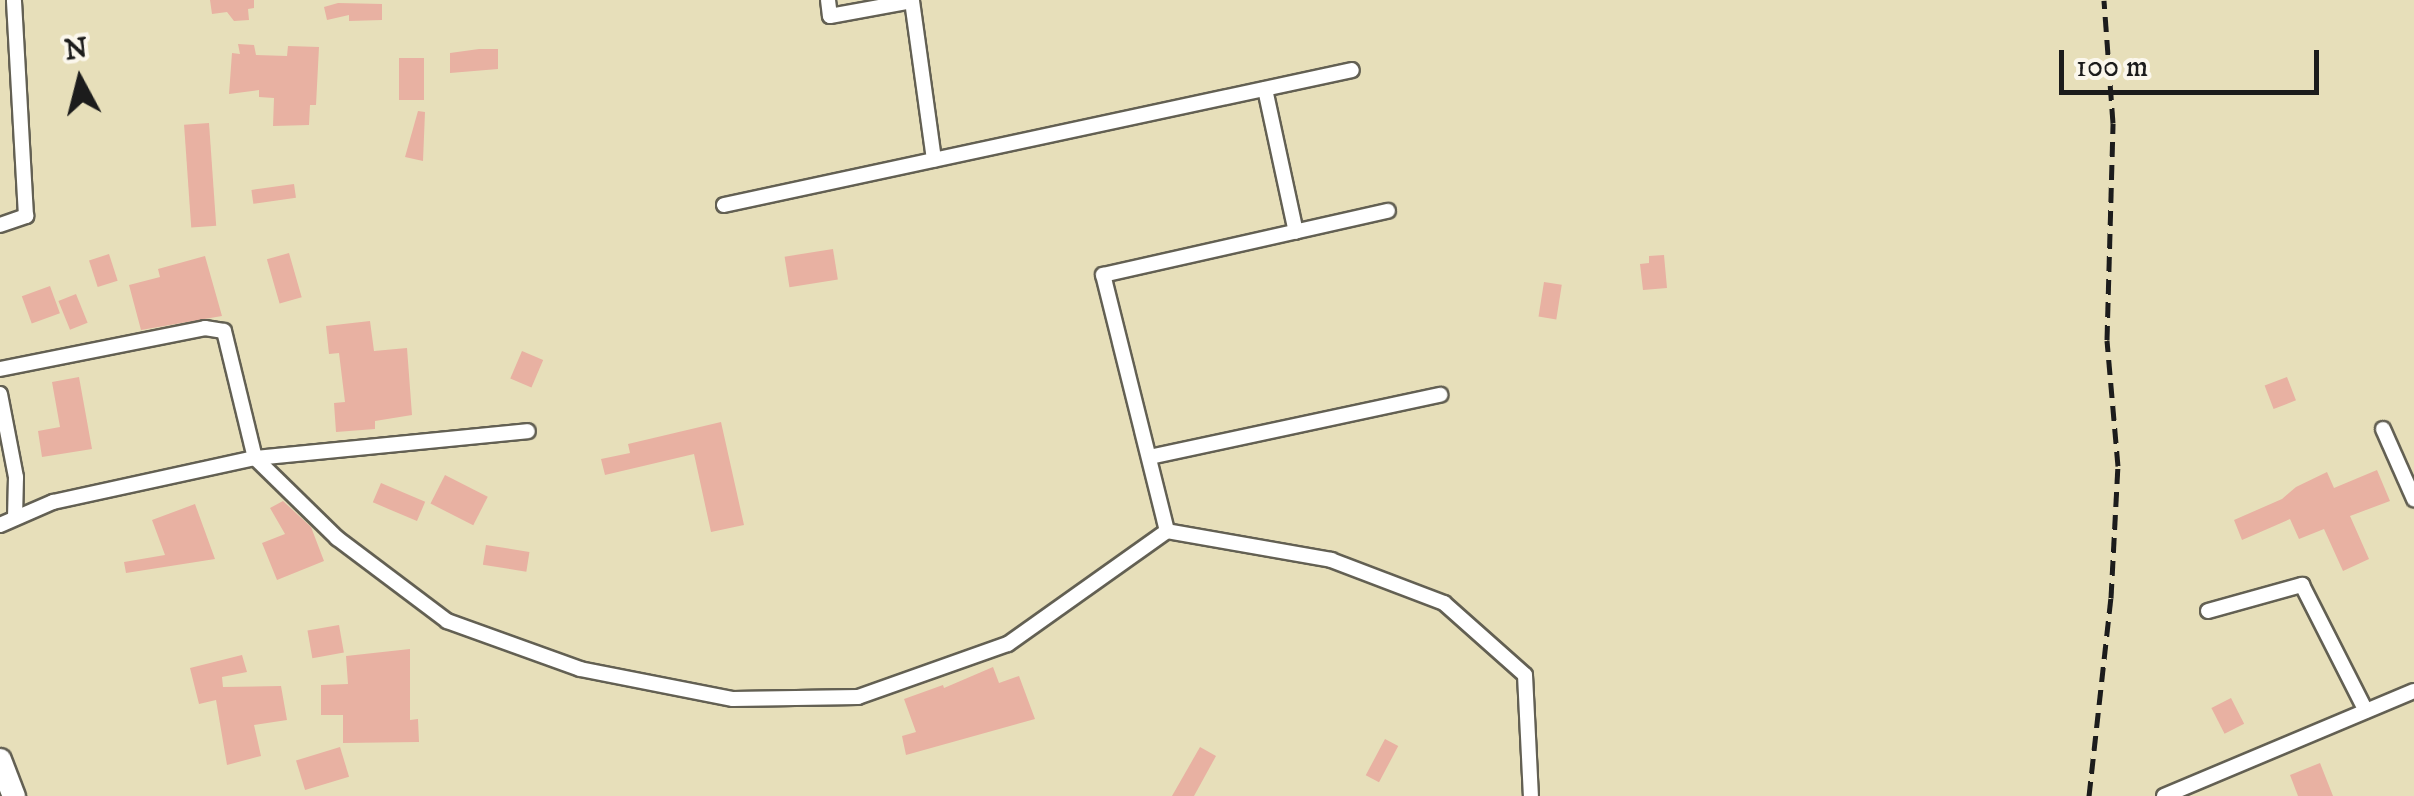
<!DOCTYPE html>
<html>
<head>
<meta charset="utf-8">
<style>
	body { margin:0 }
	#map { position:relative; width:2414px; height:796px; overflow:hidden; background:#e7dfba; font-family:"IM FELL DW Pica",serif }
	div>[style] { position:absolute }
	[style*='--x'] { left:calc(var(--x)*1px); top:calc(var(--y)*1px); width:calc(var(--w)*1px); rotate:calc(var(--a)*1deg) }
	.building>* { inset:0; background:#e8b1a2; transform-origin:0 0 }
	.roads { filter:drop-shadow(2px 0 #636053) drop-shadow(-2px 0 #636053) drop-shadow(0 2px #636053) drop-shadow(0 -2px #636053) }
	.minor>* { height:14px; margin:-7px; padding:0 7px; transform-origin:7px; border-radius:7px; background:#fff }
	.primary>* { height:22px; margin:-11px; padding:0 11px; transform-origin:11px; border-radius:11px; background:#fff }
	.rail>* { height:5px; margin-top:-2.5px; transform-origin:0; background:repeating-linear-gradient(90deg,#1c1c1c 0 15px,transparent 0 23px) }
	span { translate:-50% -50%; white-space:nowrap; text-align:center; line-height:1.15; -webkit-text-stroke:8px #fbf7ec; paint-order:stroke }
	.north { position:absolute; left:30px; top:30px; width:100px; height:100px; -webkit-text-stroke:8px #fbf7ec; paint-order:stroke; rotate:353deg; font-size:28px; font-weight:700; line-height:40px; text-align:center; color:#1c1c1c }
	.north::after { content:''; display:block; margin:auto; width:35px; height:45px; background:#1c1c1c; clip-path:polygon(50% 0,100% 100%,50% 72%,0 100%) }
	.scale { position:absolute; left:2059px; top:50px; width:260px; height:45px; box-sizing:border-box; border:5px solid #1c1c1c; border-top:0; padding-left:12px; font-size:30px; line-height:35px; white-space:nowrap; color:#1c1c1c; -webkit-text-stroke:8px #fbf7ec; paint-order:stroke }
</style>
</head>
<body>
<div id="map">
	<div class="building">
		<i style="clip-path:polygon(210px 0,254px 0,254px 8px,248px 9px,249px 20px,234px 21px,227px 12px,212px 14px)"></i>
		<i style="clip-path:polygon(338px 3px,382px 4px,382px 20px,349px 21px,349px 15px,327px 20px,324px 7px)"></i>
		<i style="clip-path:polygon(238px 44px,254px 45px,256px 55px,287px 56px,288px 46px,319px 47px,316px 105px,310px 105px,309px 125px,273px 126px,274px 98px,259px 97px,259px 90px,229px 94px,232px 53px,240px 54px)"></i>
		<i style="clip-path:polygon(479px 49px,498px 49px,498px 69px,450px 73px,450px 53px)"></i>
		<i style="left:399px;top:58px;width:25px;height:42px"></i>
		<i style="clip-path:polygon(418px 111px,425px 112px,423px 161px,405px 157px)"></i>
		<i style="left:209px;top:123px;width:103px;height:25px;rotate:86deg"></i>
		<i style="left:294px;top:184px;width:14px;height:43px;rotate:82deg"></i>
		<i style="left:833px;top:249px;width:31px;height:49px;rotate:81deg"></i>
		<i style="left:289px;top:253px;width:46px;height:23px;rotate:74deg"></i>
		<i style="left:109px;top:254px;width:28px;height:21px;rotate:72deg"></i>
		<i style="clip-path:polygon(1664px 255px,1667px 288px,1643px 290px,1640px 264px,1649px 263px,1649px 256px)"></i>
		<i style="clip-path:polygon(205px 256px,222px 316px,141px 330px,129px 285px,160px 277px,158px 269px)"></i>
		<i style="left:1544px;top:282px;width:18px;height:35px;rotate:9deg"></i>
		<i style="left:50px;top:286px;width:29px;height:30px;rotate:70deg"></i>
		<i style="left:76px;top:294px;width:31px;height:19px;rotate:68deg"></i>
		<i style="clip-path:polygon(370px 321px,374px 351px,407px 348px,412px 415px,375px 421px,375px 429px,336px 432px,334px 403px,345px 402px,339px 353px,329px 354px,326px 326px)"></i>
		<i style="left:522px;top:351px;width:23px;height:30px;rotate:23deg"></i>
		<i style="clip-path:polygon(79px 377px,92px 449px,42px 457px,38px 431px,60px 427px,52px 382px)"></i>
		<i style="left:2287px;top:377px;width:25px;height:24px;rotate:69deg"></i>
		<i style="clip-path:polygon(721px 422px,744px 525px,711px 532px,694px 454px,605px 475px,601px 459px,630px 453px,628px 444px)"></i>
		<i style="clip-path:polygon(2377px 470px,2390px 501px,2350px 516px,2369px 559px,2343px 571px,2324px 529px,2299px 539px,2290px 519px,2242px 540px,2234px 520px,2282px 499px,2296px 487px,2327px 472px,2334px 488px)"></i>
		<i style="left:445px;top:475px;width:48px;height:32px;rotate:27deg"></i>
		<i style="left:381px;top:483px;width:48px;height:21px;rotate:23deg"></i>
		<i style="clip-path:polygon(283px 501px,311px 527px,324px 561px,277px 580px,262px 543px,285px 534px,270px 508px)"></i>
		<i style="clip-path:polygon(195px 504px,215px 559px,126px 573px,124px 562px,165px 555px,152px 520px)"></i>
		<i style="left:486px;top:545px;width:44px;height:20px;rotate:9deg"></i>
		<i style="left:339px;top:625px;width:28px;height:32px;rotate:80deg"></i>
		<i style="clip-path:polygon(410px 649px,410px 720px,418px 719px,419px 742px,343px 743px,343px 715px,321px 715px,321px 685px,348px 684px,346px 656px)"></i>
		<i style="clip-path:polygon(242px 655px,247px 672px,222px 677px,223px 687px,281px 686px,287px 720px,254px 725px,261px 756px,227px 765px,216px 700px,199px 704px,190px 668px)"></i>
		<i style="clip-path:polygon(993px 667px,999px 683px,1019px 676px,1035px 719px,906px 755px,902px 736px,916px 732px,904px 699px,943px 685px,944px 688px)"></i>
		<i style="left:2231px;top:698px;width:29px;height:22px;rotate:63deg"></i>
		<i style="left:1385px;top:739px;width:15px;height:41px;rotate:28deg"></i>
		<i style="left:340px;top:747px;width:31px;height:46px;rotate:73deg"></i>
		<i style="clip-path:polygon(1200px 747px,1216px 756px,1194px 796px,1172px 796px)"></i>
		<i style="clip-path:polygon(2320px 763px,2333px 796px,2298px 796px,2290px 775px)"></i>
	</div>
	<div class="roads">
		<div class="minor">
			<i style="--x:828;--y:0;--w:16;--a:83"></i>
			<i style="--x:830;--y:16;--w:83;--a:-10.4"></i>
			<i style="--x:912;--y:1;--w:160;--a:82.1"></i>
			<i style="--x:1265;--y:89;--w:146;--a:77.8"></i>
			<i style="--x:724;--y:205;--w:642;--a:-12.13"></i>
			<i style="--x:0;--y:225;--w:28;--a:-19"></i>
			<i style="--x:26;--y:216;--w:216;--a:-93.2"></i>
			<i style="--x:0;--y:369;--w:209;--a:-11.3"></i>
			<i style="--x:205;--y:328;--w:19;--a:9"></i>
			<i style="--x:224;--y:331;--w:131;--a:76.3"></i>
			<i style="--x:255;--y:458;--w:115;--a:44.3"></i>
			<i style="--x:337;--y:538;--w:138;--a:37"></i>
			<i style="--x:447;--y:621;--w:141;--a:19.8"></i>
			<i style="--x:580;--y:669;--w:156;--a:11.1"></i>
			<i style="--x:733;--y:699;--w:125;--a:-0.9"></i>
			<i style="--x:858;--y:697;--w:159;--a:-19.5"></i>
			<i style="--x:1008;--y:644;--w:195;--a:-35.4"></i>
			<i style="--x:1167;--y:531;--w:167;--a:10"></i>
			<i style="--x:1331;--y:560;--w:121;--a:20.8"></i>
			<i style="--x:1444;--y:603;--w:108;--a:41.6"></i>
			<i style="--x:1525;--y:675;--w:121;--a:87.2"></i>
			<i style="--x:0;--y:394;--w:85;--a:79.1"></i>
			<i style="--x:16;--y:477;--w:41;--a:91.4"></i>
			<i style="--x:2383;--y:429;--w:77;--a:66.1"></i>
			<i style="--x:1150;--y:457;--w:297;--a:-12.1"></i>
			<i style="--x:0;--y:525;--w:58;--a:-23.5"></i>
			<i style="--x:53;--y:502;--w:207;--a:-12.3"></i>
			<i style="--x:255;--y:458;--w:274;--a:-5.6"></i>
			<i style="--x:1167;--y:531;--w:264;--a:-104"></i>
			<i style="--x:1103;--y:275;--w:292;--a:-12.7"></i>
			<i style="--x:2208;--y:611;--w:98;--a:-15.5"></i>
			<i style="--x:2302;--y:585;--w:141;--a:63.1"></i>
			<i style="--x:2164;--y:796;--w:271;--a:-22.8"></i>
		</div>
		<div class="primary">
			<i style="--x:0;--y:760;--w:39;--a:69"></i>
		</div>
	</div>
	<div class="rail">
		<i style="--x:2089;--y:796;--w:199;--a:-83.7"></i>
		<i style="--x:2111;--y:598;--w:132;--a:-87"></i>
		<i style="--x:2118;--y:466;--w:126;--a:-95"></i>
		<i style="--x:2107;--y:340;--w:217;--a:-88.4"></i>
		<i style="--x:2113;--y:123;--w:123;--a:-94.2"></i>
	</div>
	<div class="north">N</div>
	<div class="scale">100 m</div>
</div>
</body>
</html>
